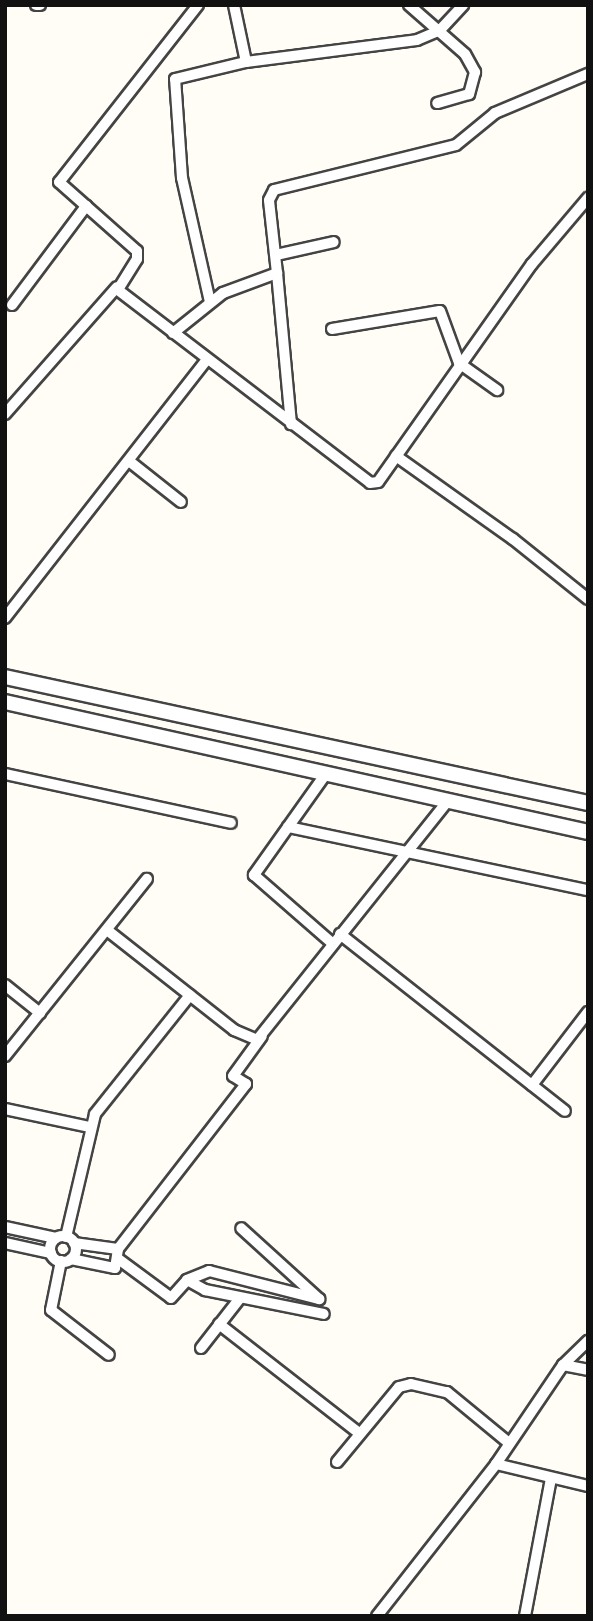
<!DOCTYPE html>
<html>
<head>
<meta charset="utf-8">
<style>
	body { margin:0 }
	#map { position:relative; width:593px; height:1621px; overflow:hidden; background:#fffdf5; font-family:"Roboto Serif",serif }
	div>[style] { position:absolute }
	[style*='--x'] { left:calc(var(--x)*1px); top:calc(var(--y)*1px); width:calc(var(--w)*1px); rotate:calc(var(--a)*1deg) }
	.roads { filter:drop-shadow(2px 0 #444) drop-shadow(-2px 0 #444) drop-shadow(0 2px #444) drop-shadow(0 -2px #444) }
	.minor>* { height:10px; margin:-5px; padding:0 5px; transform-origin:5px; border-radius:5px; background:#fff }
	.minor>.ring { margin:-5px; padding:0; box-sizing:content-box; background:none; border:10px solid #fff; border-radius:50% }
	.tertiary>* { height:14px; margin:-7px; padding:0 7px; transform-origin:7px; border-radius:7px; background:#fff }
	span { translate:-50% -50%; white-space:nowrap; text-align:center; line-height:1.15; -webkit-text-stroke:7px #fff; paint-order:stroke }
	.frame { position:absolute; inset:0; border:7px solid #111; pointer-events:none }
</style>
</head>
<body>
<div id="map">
	<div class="roads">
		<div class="minor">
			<i style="--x:36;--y:5;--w:4;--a:0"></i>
			<i style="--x:198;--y:5;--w:225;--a:128.1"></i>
			<i style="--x:59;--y:182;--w:104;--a:41.5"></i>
			<i style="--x:137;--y:251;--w:8;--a:90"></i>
			<i style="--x:137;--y:259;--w:36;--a:122"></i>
			<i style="--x:118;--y:290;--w:317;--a:37.4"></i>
			<i style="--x:370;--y:483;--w:8;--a:-7"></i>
			<i style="--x:378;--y:482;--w:267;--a:-54.8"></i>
			<i style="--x:532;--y:264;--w:87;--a:-49.7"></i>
			<i style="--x:234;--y:5;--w:58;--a:78.1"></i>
			<i style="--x:409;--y:5;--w:74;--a:41.2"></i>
			<i style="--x:465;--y:54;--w:21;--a:61"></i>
			<i style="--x:475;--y:72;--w:23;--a:105"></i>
			<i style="--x:469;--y:94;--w:33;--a:164"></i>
			<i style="--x:276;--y:255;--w:59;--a:-12.6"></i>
			<i style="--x:277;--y:273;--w:152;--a:84.7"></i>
			<i style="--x:210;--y:302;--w:127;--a:-102.7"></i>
			<i style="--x:182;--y:178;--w:99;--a:-94"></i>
			<i style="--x:175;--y:79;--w:73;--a:-13.5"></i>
			<i style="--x:246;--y:62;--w:172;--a:-7.3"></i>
			<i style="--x:417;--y:40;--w:25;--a:-23"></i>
			<i style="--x:440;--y:30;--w:34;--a:-47"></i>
			<i style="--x:12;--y:305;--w:124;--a:-53.2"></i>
			<i style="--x:332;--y:329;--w:109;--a:-9.5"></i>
			<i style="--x:440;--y:311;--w:55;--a:69.9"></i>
			<i style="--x:459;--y:363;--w:47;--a:35.4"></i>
			<i style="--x:173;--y:333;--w:64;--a:-38.7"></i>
			<i style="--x:223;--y:293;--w:58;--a:-20.3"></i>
			<i style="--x:277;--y:273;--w:73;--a:-96.3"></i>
			<i style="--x:269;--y:200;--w:11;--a:-63"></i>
			<i style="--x:274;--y:190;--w:187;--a:-13.9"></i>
			<i style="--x:456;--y:145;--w:50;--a:-39.4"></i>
			<i style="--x:495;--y:113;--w:101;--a:-22.8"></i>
			<i style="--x:5;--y:414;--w:169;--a:-48.6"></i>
			<i style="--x:396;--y:456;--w:143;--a:35.4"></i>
			<i style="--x:513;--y:539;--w:96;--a:38.7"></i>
			<i style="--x:129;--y:461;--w:66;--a:38.3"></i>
			<i style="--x:5;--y:618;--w:328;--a:-52"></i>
			<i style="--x:5;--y:774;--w:231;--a:12.2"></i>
			<i style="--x:325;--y:775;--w:123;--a:125.4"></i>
			<i style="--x:254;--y:875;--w:105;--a:41.1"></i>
			<i style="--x:288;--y:827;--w:307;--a:11.9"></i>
			<i style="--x:107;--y:930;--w:162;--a:38.2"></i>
			<i style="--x:234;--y:1030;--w:25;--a:23"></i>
			<i style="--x:257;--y:1040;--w:305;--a:-51.4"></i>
			<i style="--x:340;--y:934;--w:286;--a:38.2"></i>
			<i style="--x:5;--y:985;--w:45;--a:38.7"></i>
			<i style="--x:5;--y:1056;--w:227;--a:-51.3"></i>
			<i style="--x:532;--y:1085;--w:92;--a:-52.5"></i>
			<i style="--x:5;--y:1109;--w:87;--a:12"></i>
			<i style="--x:5;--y:1227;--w:52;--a:12.2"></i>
			<i class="ring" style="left:50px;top:1236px;width:16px;height:16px"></i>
			<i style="--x:66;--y:1237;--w:126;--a:-76.7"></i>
			<i style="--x:95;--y:1114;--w:152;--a:-51.4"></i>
			<i style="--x:5;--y:1243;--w:47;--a:12.3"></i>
			<i style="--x:74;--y:1243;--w:44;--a:7.8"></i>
			<i style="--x:117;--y:1258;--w:67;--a:36.5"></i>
			<i style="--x:171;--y:1298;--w:24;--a:-48"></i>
			<i style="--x:187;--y:1280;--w:24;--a:-22"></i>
			<i style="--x:209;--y:1271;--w:114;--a:14.3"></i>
			<i style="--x:319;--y:1299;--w:105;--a:-137.7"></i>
			<i style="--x:71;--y:1259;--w:45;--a:11.6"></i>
			<i style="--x:115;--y:1268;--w:19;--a:-81"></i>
			<i style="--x:118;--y:1249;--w:209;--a:-52.2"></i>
			<i style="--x:246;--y:1084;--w:15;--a:-148"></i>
			<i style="--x:233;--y:1076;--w:49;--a:-54.1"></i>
			<i style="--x:61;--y:1261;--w:50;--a:101.5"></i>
			<i style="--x:51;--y:1310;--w:73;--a:37.8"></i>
			<i style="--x:187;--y:1280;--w:21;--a:29"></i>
			<i style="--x:205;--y:1290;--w:121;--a:11.4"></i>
			<i style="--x:219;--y:1324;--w:177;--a:37.9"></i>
			<i style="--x:201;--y:1348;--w:63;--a:-52"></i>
			<i style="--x:563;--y:1365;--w:25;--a:11"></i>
			<i style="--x:337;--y:1462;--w:97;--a:-50.4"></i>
			<i style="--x:399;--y:1387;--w:12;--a:-14"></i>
			<i style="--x:411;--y:1384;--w:37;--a:13"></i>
			<i style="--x:447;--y:1392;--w:80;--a:39.4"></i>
			<i style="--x:496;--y:1464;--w:95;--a:13.4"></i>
			<i style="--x:377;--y:1616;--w:193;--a:-51.9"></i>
			<i style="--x:496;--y:1464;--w:120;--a:-55.9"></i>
			<i style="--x:563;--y:1365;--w:35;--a:-44"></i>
			<i style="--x:525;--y:1616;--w:140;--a:-79.3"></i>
		</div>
		<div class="tertiary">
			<i style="--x:5;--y:677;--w:596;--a:12.2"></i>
			<i style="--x:5;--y:702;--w:597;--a:12.57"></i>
		</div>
	</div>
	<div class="frame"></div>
</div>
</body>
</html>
